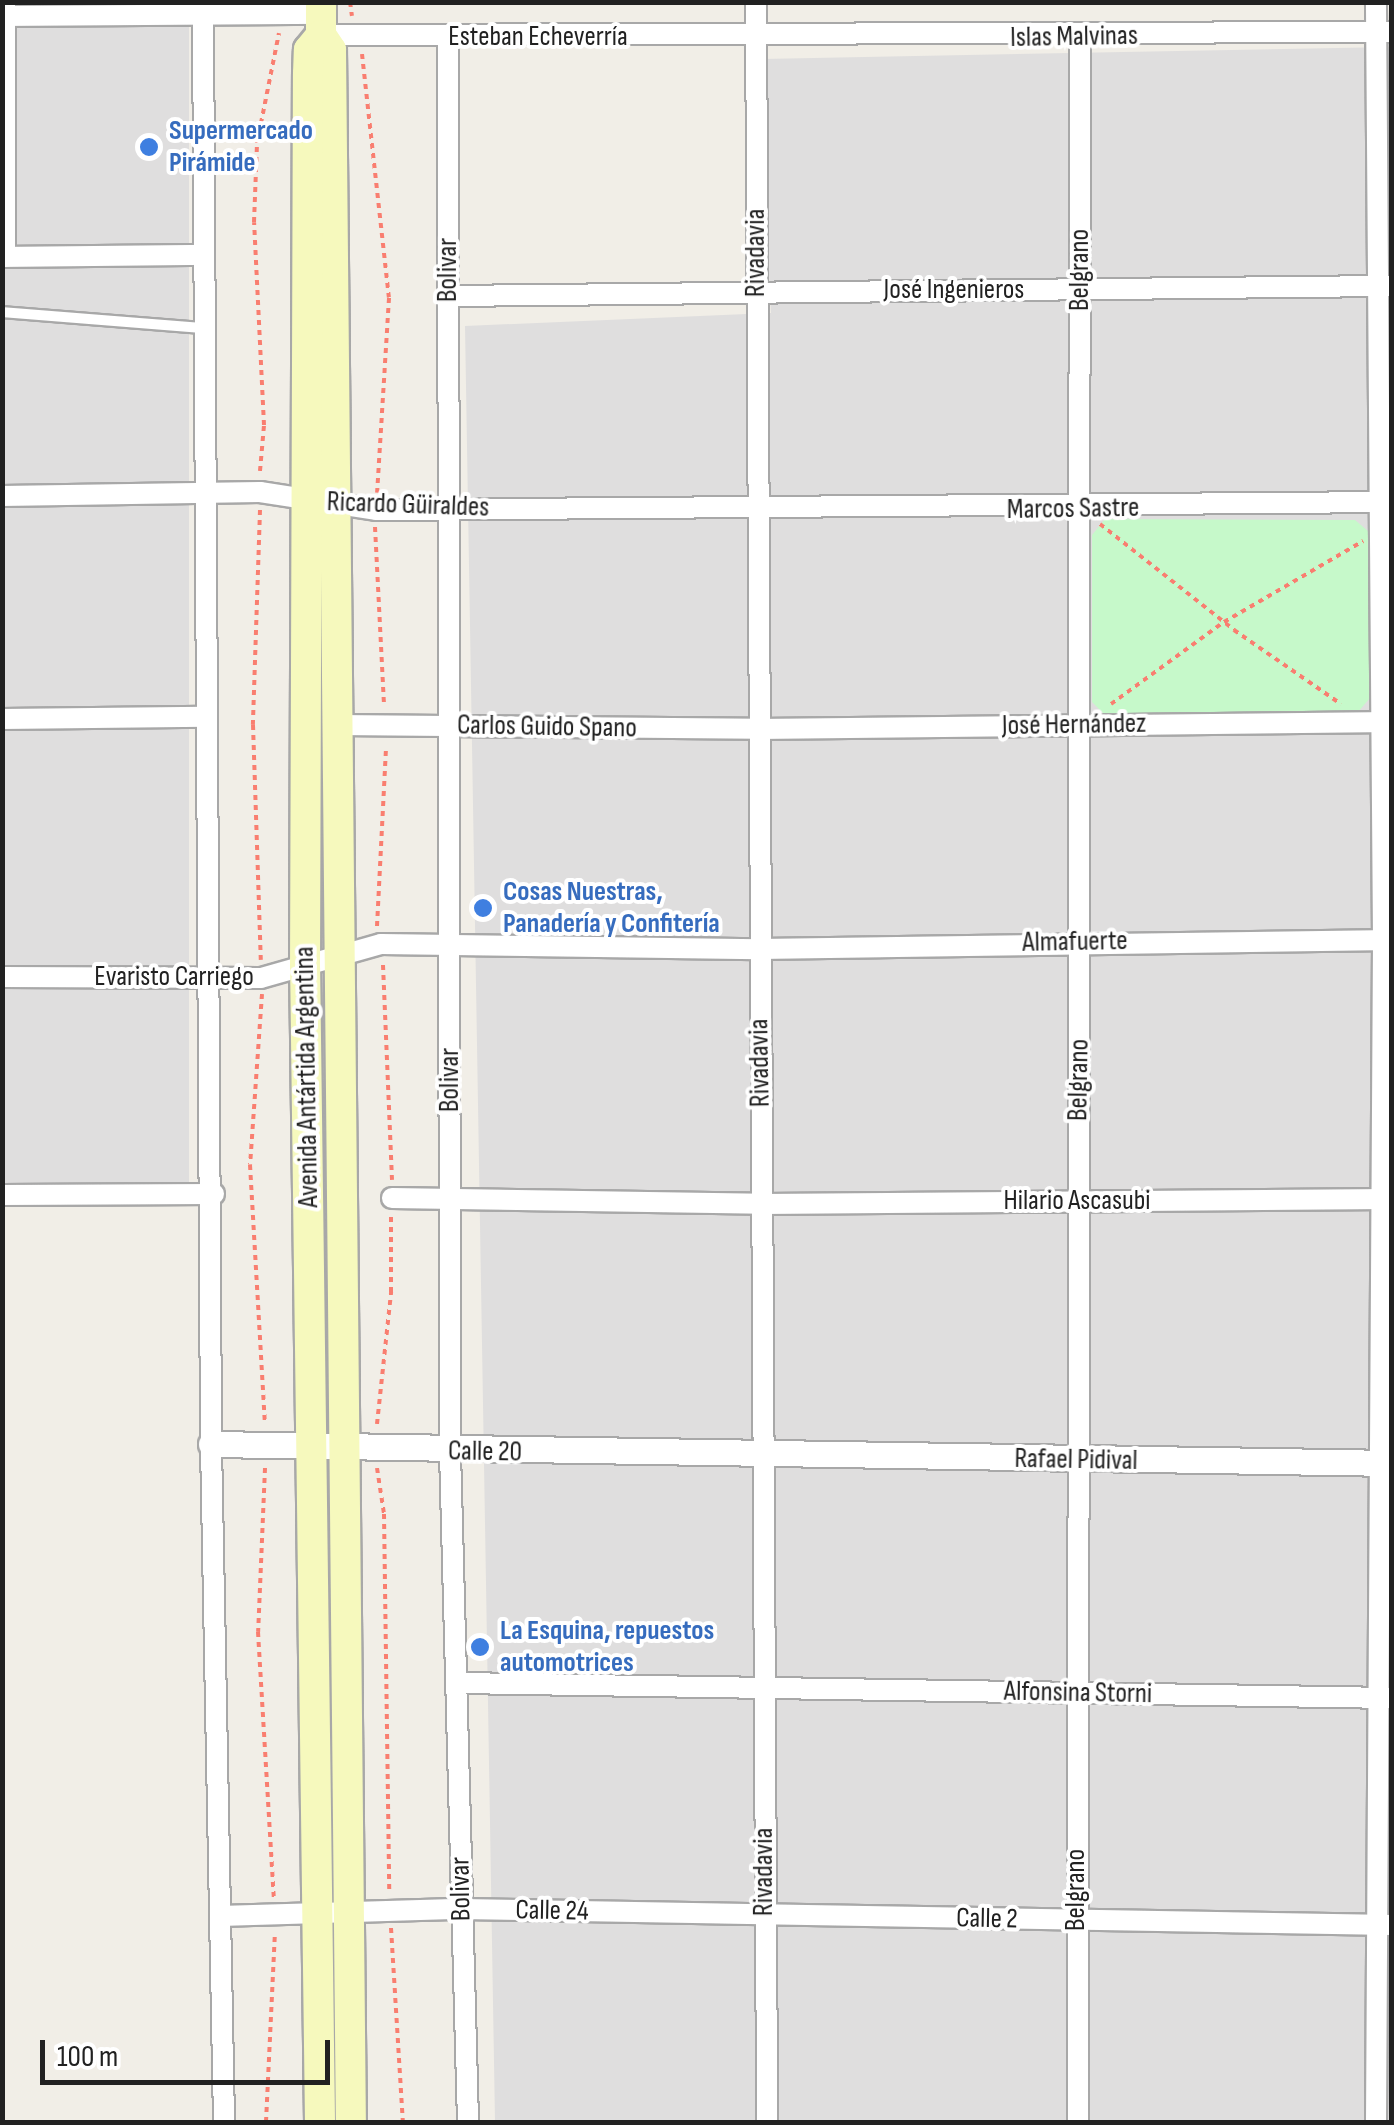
<!DOCTYPE html>
<html>
<head>
<meta charset="utf-8">
<style>
	body { margin:0 }
	#map { position:relative; width:1394px; height:2125px; overflow:hidden; background:#f1eee7; font-family:"Sofia Sans Condensed",sans-serif }
	div>[style] { position:absolute }
	[style*='--x'] { left:calc(var(--x)*1px); top:calc(var(--y)*1px); width:calc(var(--w)*1px); rotate:calc(var(--a)*1deg) }
	.residential>* { inset:0; background:#dfdede; transform-origin:0 0 }
	.park>* { inset:0; background:#c6f9ca }
	.path>* { height:4px; margin-top:-2px; transform-origin:0; background:repeating-linear-gradient(90deg,#f97e70 0 5px,transparent 0 10px) }
	.roads { filter:drop-shadow(2px 0 #a8a8a8) drop-shadow(-2px 0 #a8a8a8) drop-shadow(0 2px #a8a8a8) drop-shadow(0 -2px #a8a8a8) }
	.service>* { height:10px; margin:-5px; padding:0 5px; transform-origin:5px; border-radius:5px; background:#fff }
	.minor>* { height:20px; margin:-10px; padding:0 10px; transform-origin:10px; border-radius:10px; background:#fff }
	.tertiary>* { height:25px; margin:-12.5px; padding:0 12.5px; transform-origin:12.5px; border-radius:12.5px; background:#fff }
	.secondary>* { height:30px; margin:-15px; padding:0 15px; transform-origin:15px; border-radius:15px; background:#f6f9bd }
	.dots>* { width:28px; height:28px; translate:-50% -50%; box-sizing:border-box; border:5px solid #fff; border-radius:50% }
	span { translate:-50% -50%; white-space:nowrap; text-align:center; line-height:1.15; -webkit-text-stroke:8px #fff; paint-order:stroke }
	.street-label { font-size:28px; color:#212121 }
	.shop-label { font-size:28px; color:#366cbe; font-weight:700 }
	.left { translate:0 -50%; text-align:left }
	.frame { position:absolute; inset:0; border:5px solid #212121; pointer-events:none }
	.scale { position:absolute; left:40px; top:2040px; width:290px; height:45px; box-sizing:border-box; border:5px solid #212121; border-top:0; padding-left:12px; font-size:30px; line-height:35px; white-space:nowrap; color:#212121; -webkit-text-stroke:8px #fff; paint-order:stroke }
</style>
</head>
<body>
<div id="map">
	<div class="residential">
		<i style="left:2px;top:3px;width:187px;height:1182px"></i>
		<i style="clip-path:polygon(1391px 3px,1391px 2122px,495px 2122px,465px 326px,771px 313px,758px 59px,1391px 47px)"></i>
	</div>
	<div class="park">
		<i style="clip-path:polygon(1105px 519px,1355px 520px,1368px 531px,1370px 698px,1358px 712px,1104px 714px,1092px 702px,1092px 535px)"></i>
	</div>
	<div class="path">
		<i style="--x:350;--y:2;--w:14;--a:82"></i>
		<i style="--x:362;--y:54;--w:245;--a:83.7"></i>
		<i style="--x:389;--y:298;--w:195;--a:93.5"></i>
		<i style="--x:260;--y:471;--w:46;--a:-85"></i>
		<i style="--x:264;--y:425;--w:203;--a:-92.8"></i>
		<i style="--x:254;--y:222;--w:79;--a:-87.8"></i>
		<i style="--x:257;--y:143;--w:112;--a:-78.7"></i>
		<i style="--x:260;--y:510;--w:215;--a:91.9"></i>
		<i style="--x:253;--y:725;--w:235;--a:88.1"></i>
		<i style="--x:1100;--y:524;--w:171;--a:38.3"></i>
		<i style="--x:1234;--y:630;--w:130;--a:34.7"></i>
		<i style="--x:375;--y:527;--w:180;--a:87.1"></i>
		<i style="--x:1111;--y:704;--w:140;--a:-36"></i>
		<i style="--x:1224;--y:622;--w:161;--a:-30.2"></i>
		<i style="--x:377;--y:926;--w:180;--a:-87.1"></i>
		<i style="--x:383;--y:965;--w:215;--a:87.6"></i>
		<i style="--x:262;--y:994;--w:171;--a:94"></i>
		<i style="--x:250;--y:1165;--w:259;--a:86.7"></i>
		<i style="--x:377;--y:1424;--w:133;--a:-83.9"></i>
		<i style="--x:391;--y:1292;--w:78;--a:-90"></i>
		<i style="--x:265;--y:1468;--w:164;--a:92.4"></i>
		<i style="--x:258;--y:1632;--w:266;--a:86.6"></i>
		<i style="--x:377;--y:1468;--w:47;--a:81.3"></i>
		<i style="--x:384;--y:1514;--w:379;--a:89.2"></i>
		<i style="--x:391;--y:1928;--w:194;--a:86.5"></i>
		<i style="--x:266;--y:2122;--w:189;--a:-87.3"></i>
	</div>
	<div class="roads">
		<div class="service">
			<i style="--x:2;--y:312;--w:202;--a:4.6"></i>
		</div>
		<div class="minor">
			<i style="--x:756;--y:2;--w:2120;--a:89.7"></i>
			<i style="--x:5;--y:4;--w:253;--a:90"></i>
			<i style="--x:203;--y:11;--w:1433;--a:89.68"></i>
			<i style="--x:211;--y:1444;--w:678;--a:88.9"></i>
			<i style="--x:2;--y:16;--w:319;--a:-0.4"></i>
			<i style="--x:321;--y:35;--w:1071;--a:-0.16"></i>
			<i style="--x:448;--y:36;--w:1416;--a:89.92"></i>
			<i style="--x:450;--y:1452;--w:670;--a:88.46"></i>
			<i style="--x:2;--y:257;--w:202;--a:-0.6"></i>
			<i style="--x:448;--y:296;--w:942;--a:-0.61"></i>
			<i style="--x:2;--y:496;--w:258;--a:-0.9"></i>
			<i style="--x:260;--y:492;--w:117;--a:8.8"></i>
			<i style="--x:376;--y:510;--w:1014;--a:-0.45"></i>
			<i style="--x:2;--y:719;--w:204;--a:-0.6"></i>
			<i style="--x:337;--y:725;--w:420;--a:0.5"></i>
			<i style="--x:757;--y:729;--w:635;--a:-0.63"></i>
			<i style="--x:2;--y:977;--w:259;--a:0.2"></i>
			<i style="--x:261;--y:978;--w:125;--a:-15.8"></i>
			<i style="--x:381;--y:944;--w:378;--a:0.8"></i>
			<i style="--x:759;--y:949;--w:633;--a:-0.81"></i>
			<i style="--x:2;--y:1195;--w:212;--a:-0.3"></i>
			<i style="--x:392;--y:1198;--w:370;--a:0.9"></i>
			<i style="--x:762;--y:1204;--w:628;--a:-0.46"></i>
			<i style="--x:458;--y:1683;--w:932;--a:0.92"></i>
			<i style="--x:220;--y:1916;--w:242;--a:-1.7"></i>
			<i style="--x:462;--y:1909;--w:930;--a:0.99"></i>
			<i style="--x:1078;--y:2122;--w:2084;--a:-89.95"></i>
			<i style="--x:1376;--y:2122;--w:1182;--a:-89.66"></i>
			<i style="--x:1383;--y:940;--w:938;--a:-90.43"></i>
		</div>
		<div class="tertiary">
			<i style="--x:211;--y:1444;--w:1181;--a:0.92"></i>
		</div>
		<div class="secondary">
			<i style="--x:321;--y:2;--w:33;--a:90"></i>
			<i style="--x:321;--y:35;--w:18;--a:56"></i>
			<i style="--x:331;--y:50;--w:2072;--a:89.45"></i>
			<i style="--x:320;--y:2122;--w:1154;--a:-90.74"></i>
			<i style="--x:305;--y:968;--w:894;--a:-89.81"></i>
			<i style="--x:308;--y:74;--w:24;--a:-88"></i>
			<i style="--x:309;--y:50;--w:19;--a:-51"></i>
		</div>
	</div>
	<div class="dots">
		<i style="left:149px;top:147px;background:#3f7fe0"></i>
		<i style="left:483px;top:908px;background:#3f7fe0"></i>
		<i style="left:480px;top:1647px;background:#3f7fe0"></i>
	</div>
	<div class="street-label">
		<span style="left:538px;top:37px">Esteban Echeverría</span>
		<span style="left:1074px;top:37px;rotate:-1deg">Islas Malvinas</span>
		<span style="left:756px;top:253px;rotate:-90deg">Rivadavia</span>
		<span style="left:448px;top:270px;rotate:-90deg">Bolivar</span>
		<span style="left:1080px;top:270px;rotate:-90deg">Belgrano</span>
		<span style="left:954px;top:290px">José Ingenieros</span>
		<span style="left:408px;top:505px;rotate:2deg">Ricardo Güiraldes</span>
		<span style="left:1073px;top:509px;rotate:-1deg">Marcos Sastre</span>
		<span style="left:1074px;top:725px;rotate:-1deg">José Hernández</span>
		<span style="left:547px;top:727px;rotate:1deg">Carlos Guido Spano</span>
		<span style="left:1075px;top:942px;rotate:-1deg">Almafuerte</span>
		<span style="left:174px;top:977px">Evaristo Carriego</span>
		<span style="left:760px;top:1063px;rotate:-91deg">Rivadavia</span>
		<span style="left:307px;top:1077px;rotate:-91deg">Avenida Antártida Argentina</span>
		<span style="left:450px;top:1080px;rotate:-90deg">Bolivar</span>
		<span style="left:1079px;top:1080px;rotate:-89deg">Belgrano</span>
		<span style="left:1077px;top:1201px">Hilario Ascasubi</span>
		<span style="left:485px;top:1452px;rotate:1deg">Calle 20</span>
		<span style="left:1076px;top:1460px;rotate:1deg">Rafael Pidival</span>
		<span style="left:1078px;top:1693px;rotate:1deg">Alfonsina Storni</span>
		<span style="left:764px;top:1872px;rotate:-90deg">Rivadavia</span>
		<span style="left:461px;top:1889px;rotate:-91deg">Bolivar</span>
		<span style="left:1076px;top:1890px;rotate:-90deg">Belgrano</span>
		<span style="left:552px;top:1911px;rotate:1deg">Calle 24</span>
		<span style="left:987px;top:1919px;rotate:1deg">Calle 2</span>
	</div>
	<div class="shop-label">
		<span class="left" style="left:169px;top:147px">Supermercado<br>Pirámide</span>
		<span class="left" style="left:503px;top:908px">Cosas Nuestras,<br>Panadería y Confitería</span>
		<span class="left" style="left:500px;top:1647px">La Esquina, repuestos<br>automotrices</span>
	</div>
	<div class="frame"></div>
	<div class="scale">100 m</div>
</div>
</body>
</html>
